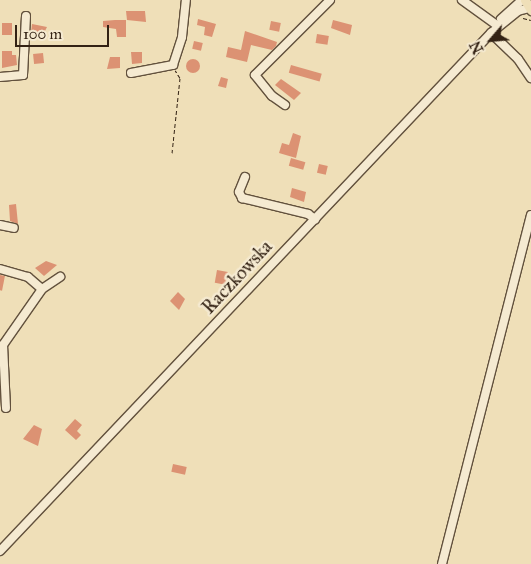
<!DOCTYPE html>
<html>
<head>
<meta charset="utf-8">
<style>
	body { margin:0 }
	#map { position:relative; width:531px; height:564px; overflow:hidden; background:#efdfb8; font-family:"IM FELL Great Primer",serif }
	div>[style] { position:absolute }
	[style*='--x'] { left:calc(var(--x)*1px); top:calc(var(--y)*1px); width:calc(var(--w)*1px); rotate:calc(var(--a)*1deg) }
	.building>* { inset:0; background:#dc9273; transform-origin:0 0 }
	.round { border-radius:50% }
	.path>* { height:1px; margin-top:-0.5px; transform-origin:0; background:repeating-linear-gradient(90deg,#332214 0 4px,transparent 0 6.5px) }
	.roads { filter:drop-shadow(1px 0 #62513d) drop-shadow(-1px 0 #62513d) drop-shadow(0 1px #62513d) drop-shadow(0 -1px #62513d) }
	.minor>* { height:8px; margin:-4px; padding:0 4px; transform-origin:4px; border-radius:4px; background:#f5ead1 }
	.major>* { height:9px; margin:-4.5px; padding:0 4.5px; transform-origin:4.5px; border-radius:4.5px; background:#efdfb8 }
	span { translate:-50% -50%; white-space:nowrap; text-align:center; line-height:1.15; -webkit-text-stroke:5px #f5ead1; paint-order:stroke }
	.street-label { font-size:19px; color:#332214 }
	.north { position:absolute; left:466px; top:15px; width:50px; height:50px; -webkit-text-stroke:4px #f5ead1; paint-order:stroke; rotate:243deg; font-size:14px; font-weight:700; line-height:20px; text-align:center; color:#332214 }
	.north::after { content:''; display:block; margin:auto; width:18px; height:22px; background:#332214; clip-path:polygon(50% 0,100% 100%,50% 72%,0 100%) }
	.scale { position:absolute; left:15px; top:25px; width:94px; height:22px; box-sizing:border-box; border:2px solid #332214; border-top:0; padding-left:6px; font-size:15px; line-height:18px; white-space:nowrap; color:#332214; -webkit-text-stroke:4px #f5ead1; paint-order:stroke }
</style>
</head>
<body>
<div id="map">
	<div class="building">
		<i style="clip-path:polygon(126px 11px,145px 11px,146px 22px,127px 20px)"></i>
		<i style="clip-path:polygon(198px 19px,216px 24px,212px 37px,204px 35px,205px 27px,197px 25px)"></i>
		<i style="clip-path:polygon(115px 20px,126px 20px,126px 37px,117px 37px,116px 29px,103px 27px,103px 21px)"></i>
		<i style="clip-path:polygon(333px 20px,352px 25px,350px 35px,331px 28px)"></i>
		<i style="left:271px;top:21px;width:10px;height:9px;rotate:11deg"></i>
		<i style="left:2px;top:23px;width:10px;height:12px"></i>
		<i style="clip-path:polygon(32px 24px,47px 27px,43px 35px,31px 33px)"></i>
		<i style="clip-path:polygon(245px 31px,277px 42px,276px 46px,272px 50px,251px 45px,247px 62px,226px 57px,228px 47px,241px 50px)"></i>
		<i style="left:317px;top:34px;width:12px;height:9px;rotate:9deg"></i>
		<i style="left:194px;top:41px;width:9px;height:8px;rotate:13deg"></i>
		<i style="clip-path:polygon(2px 51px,12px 51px,12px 55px,16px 55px,17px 65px,2px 68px)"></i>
		<i style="clip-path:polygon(131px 52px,142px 52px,142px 63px,132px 64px)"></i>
		<i style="left:43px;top:53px;width:10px;height:10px;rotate:84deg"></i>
		<i style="clip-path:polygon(110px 57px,120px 57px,120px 68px,107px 69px)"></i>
		<i class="round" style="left:186px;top:59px;width:14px;height:14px"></i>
		<i style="left:291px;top:65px;width:32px;height:8px;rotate:16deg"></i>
		<i style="clip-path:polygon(221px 77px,228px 79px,226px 88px,218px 86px)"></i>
		<i style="clip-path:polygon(281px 79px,301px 93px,294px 100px,275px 85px)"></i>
		<i style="clip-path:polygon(293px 133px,301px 136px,296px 158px,279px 153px,282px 143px,289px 145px)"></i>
		<i style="left:291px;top:158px;width:15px;height:8px;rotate:16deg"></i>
		<i style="left:319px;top:164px;width:9px;height:9px;rotate:13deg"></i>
		<i style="clip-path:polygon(292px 188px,306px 192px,304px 202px,290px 197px)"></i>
		<i style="clip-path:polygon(16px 204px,18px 224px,10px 221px,9px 205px)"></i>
		<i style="clip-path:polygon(46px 261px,57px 265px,44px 276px,35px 268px)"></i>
		<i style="left:217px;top:270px;width:11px;height:13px;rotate:10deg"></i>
		<i style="left:0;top:275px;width:5px;height:15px;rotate:11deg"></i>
		<i style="clip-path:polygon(178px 292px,185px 299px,179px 310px,170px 301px)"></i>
		<i style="clip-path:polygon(75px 419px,82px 425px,77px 431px,81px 435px,76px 440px,65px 430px)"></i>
		<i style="clip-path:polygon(34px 425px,42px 429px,38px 446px,23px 439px)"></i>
		<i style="left:173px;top:464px;width:14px;height:8px;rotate:12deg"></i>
	</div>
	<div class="path">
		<i style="--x:523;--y:18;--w:8;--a:14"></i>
		<i style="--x:172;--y:153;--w:75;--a:-83.9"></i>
		<i style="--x:180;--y:78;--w:9;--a:-122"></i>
	</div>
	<div class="roads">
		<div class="minor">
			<i style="--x:462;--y:0;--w:44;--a:35.8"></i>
			<i style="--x:501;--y:19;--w:28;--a:-42"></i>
			<i style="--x:491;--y:33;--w:37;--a:44"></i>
			<i style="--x:518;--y:59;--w:23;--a:56"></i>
			<i style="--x:131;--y:73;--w:43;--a:-10.8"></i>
			<i style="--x:173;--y:65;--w:29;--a:-72"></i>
			<i style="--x:182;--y:37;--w:37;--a:-84"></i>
			<i style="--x:0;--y:77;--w:23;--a:-5"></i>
			<i style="--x:23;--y:75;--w:59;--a:-87.1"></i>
			<i style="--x:285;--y:105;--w:16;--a:-145"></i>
			<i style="--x:272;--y:96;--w:27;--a:-129"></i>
			<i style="--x:255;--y:75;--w:106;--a:-45"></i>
			<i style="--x:245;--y:177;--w:16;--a:112"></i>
			<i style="--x:239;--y:192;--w:7;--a:63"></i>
			<i style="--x:242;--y:198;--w:68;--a:13.6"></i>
			<i style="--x:308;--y:214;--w:9;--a:36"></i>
			<i style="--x:0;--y:225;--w:14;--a:12"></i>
			<i style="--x:0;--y:269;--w:29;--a:16"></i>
			<i style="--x:28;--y:277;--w:18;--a:41"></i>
			<i style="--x:6;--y:408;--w:63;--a:-92.7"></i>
			<i style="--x:3;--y:345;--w:68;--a:-55.1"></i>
			<i style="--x:42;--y:289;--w:22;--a:-34"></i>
			<i style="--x:0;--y:551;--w:714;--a:-46.53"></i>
			<i style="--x:491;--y:33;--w:35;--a:-39"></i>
			<i style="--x:518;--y:11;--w:11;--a:-15"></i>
			<i style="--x:442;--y:564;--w:360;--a:-75.7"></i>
		</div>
		<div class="major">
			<i style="--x:525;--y:0;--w:12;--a:59"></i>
		</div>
	</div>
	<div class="street-label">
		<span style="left:237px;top:277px;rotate:-47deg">Raczkowska</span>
	</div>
	<div class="north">N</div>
	<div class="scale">100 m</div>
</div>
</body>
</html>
